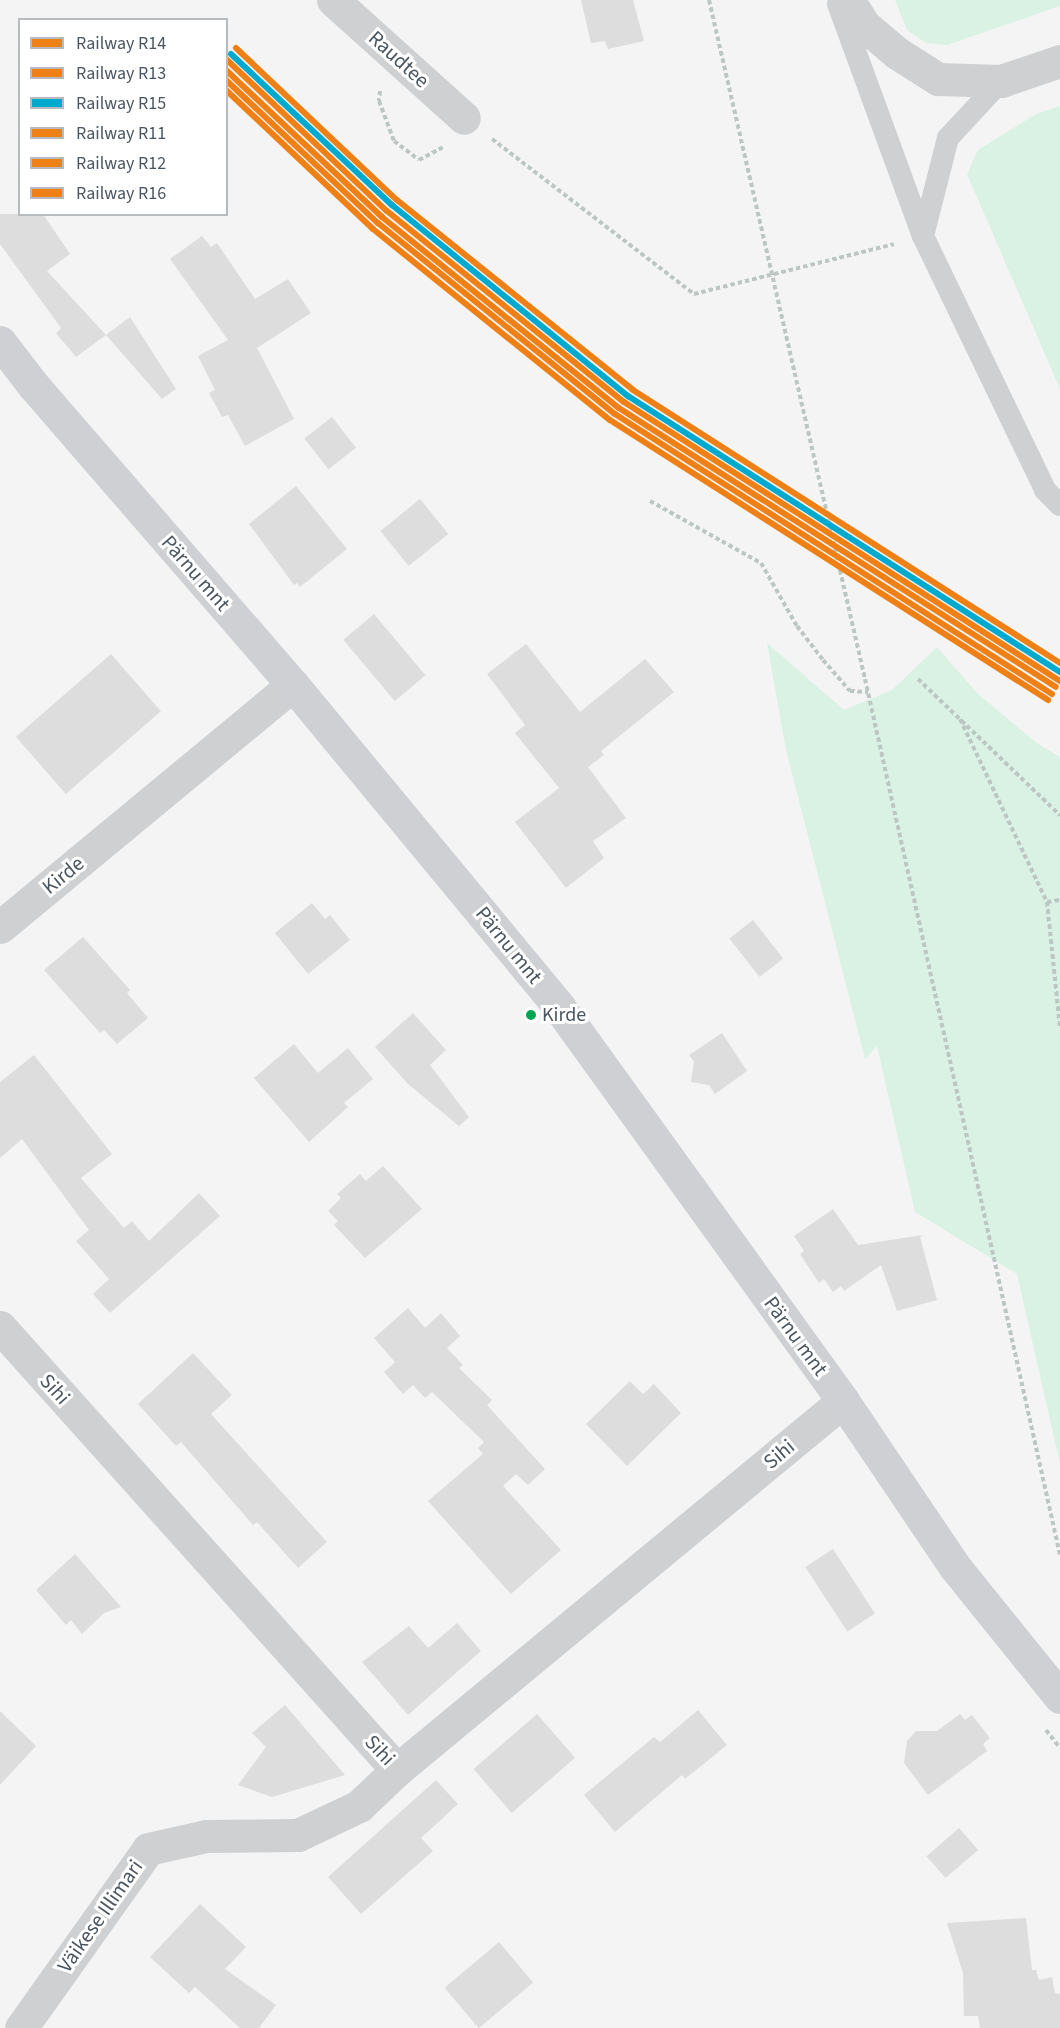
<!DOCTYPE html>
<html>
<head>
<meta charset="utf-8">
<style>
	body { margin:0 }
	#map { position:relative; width:1060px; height:2028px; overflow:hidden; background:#f4f4f4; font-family:"Source Sans 3",sans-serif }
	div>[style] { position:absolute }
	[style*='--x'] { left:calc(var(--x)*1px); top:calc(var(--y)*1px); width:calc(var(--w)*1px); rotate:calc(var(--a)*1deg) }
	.green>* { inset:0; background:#d9f2e3 }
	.building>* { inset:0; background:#ddddde; transform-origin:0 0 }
	.path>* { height:4px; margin-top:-2px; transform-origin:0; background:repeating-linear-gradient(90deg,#bcc7c4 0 4.5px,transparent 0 7.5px) }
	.service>* { height:22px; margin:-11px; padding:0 11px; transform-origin:11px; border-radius:11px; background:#ced0d2 }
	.minor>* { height:33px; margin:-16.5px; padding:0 16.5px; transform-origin:16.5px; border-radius:16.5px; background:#ced0d2 }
	.tertiary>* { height:33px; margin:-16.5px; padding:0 16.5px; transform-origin:16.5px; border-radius:16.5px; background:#ced0d2 }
	.secondary>* { height:33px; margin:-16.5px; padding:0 16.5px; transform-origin:16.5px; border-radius:16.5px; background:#ced0d4 }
	.rail-1>* { height:6px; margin:-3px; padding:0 3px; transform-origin:3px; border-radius:3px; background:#ef8016 }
	.rail-2>* { height:6px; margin:-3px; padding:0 3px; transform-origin:3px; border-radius:3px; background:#ef8016 }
	.rail-3>* { height:6px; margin:-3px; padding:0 3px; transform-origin:3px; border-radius:3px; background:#00a9ce }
	.rail-4>* { height:6px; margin:-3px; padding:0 3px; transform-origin:3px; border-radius:3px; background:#ef8016 }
	.rail-5>* { height:6px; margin:-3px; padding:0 3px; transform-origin:3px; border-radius:3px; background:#ef8016 }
	.rail-6>* { height:6px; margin:-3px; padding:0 3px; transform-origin:3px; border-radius:3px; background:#ef8016 }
	.dots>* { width:16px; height:16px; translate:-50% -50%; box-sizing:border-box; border:3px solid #fff; border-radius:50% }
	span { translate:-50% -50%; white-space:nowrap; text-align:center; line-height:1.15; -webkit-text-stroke:6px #fff; paint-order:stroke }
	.bus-label { font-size:20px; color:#4a5661 }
	.left { translate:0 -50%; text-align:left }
	.street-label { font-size:21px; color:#4a5661 }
	.legend { position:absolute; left:18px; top:18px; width:210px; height:198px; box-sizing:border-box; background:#fff; border:2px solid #b7bbc0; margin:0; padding:8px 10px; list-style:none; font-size:18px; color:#4a5661 }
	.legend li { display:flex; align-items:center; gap:12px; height:30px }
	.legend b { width:30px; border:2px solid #b7bbc0 }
</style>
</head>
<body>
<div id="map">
	<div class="green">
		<i style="clip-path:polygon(895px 0,1060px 0,1060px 6px,947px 45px,926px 43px,907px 30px)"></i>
		<i style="clip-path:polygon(1060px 106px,1060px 389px,967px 174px,978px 150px,1036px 114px)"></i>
		<i style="clip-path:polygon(767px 643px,844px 710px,892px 690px,937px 647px,977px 693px,1038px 744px,1060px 757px,1060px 1464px,1017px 1274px,915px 1212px,877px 1046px,865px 1059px,786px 750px)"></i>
	</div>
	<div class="building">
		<i style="clip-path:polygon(581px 0,633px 0,644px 41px,608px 49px,605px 41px,591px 43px)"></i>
		<i style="clip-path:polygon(0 214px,43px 214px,70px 254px,47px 271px,106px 335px,76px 357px,56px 333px,61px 328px,0 244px)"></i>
		<i style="clip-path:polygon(202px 236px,211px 247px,217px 243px,255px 299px,288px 279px,311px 313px,257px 348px,294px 419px,245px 446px,228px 415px,222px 417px,209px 393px,215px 390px,198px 356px,228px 340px,170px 259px)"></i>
		<i style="clip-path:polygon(130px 317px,176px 389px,162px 399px,106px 335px)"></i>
		<i style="left:332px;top:417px;width:39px;height:35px;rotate:52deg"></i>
		<i style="clip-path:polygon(296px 486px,347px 549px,300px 587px,297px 583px,294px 585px,249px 524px)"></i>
		<i style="left:420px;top:499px;width:45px;height:51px;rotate:51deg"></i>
		<i style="left:374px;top:614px;width:80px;height:40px;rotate:50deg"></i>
		<i style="clip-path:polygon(526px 644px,580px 712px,645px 659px,674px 692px,601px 751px,604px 755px,588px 767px,626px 818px,593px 841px,604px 858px,566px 888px,515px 822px,559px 788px,515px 733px,525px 725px,487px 674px)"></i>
		<i style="left:111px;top:654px;width:76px;height:126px;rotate:49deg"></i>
		<i style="clip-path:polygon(312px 903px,325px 919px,330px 915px,350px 940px,308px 974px,275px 933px)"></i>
		<i style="left:753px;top:920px;width:49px;height:30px;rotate:52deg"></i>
		<i style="clip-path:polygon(83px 937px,130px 990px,127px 993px,148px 1018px,117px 1044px,104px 1030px,100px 1033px,44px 970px)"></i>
		<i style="clip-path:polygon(413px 1013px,446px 1050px,430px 1065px,469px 1117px,459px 1126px,408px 1084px,375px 1047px)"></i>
		<i style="clip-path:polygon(722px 1033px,747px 1071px,715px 1094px,709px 1085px,691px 1082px,694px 1062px,689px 1055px)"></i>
		<i style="clip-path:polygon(294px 1044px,318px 1073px,348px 1048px,373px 1079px,344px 1103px,348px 1107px,309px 1142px,254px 1078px)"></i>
		<i style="clip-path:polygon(34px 1055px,112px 1154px,81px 1178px,124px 1228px,132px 1221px,149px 1241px,199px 1193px,220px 1216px,110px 1313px,93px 1294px,109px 1279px,76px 1241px,89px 1230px,22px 1139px,0 1158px,0 1082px)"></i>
		<i style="clip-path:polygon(383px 1166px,422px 1209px,365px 1258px,334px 1225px,338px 1221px,328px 1211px,341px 1198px,337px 1194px,360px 1174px,366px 1181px)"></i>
		<i style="clip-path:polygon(833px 1209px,858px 1245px,923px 1235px,920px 1237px,937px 1300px,897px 1311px,881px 1265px,844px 1291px,841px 1286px,833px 1292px,824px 1279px,819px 1283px,800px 1254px,804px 1251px,794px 1236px)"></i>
		<i style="clip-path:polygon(408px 1308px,425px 1328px,441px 1313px,460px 1336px,447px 1348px,463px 1365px,459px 1368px,492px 1400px,487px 1405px,545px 1469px,528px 1485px,516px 1474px,503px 1486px,561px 1550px,511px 1594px,428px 1501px,483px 1454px,478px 1448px,484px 1442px,432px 1392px,425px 1398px,413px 1385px,403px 1394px,384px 1372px,395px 1362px,374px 1338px)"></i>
		<i style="clip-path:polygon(193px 1353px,232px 1395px,211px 1414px,327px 1542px,298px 1568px,257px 1522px,253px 1525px,181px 1442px,176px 1446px,138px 1404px)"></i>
		<i style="clip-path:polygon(630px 1381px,643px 1394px,654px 1384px,681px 1413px,627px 1466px,586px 1424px)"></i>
		<i style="left:833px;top:1549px;width:77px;height:33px;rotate:57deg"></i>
		<i style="clip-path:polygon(75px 1554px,121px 1607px,104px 1613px,82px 1634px,71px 1620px,66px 1625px,36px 1590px)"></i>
		<i style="clip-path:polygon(457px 1623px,481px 1651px,408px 1715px,362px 1662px,409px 1626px,428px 1648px)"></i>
		<i style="clip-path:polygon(285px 1705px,345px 1775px,272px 1797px,238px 1785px,266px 1747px,252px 1733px)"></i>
		<i style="clip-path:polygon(698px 1710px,727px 1745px,685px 1779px,682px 1775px,615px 1832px,584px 1795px,654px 1737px,660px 1742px)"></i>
		<i style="clip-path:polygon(0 1711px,36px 1746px,0 1785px)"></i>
		<i style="left:537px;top:1714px;width:58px;height:84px;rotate:49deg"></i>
		<i style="clip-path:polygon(960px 1714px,965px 1720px,972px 1715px,990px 1738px,983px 1744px,987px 1751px,928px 1795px,904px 1763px,907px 1741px,916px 1731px,937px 1731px)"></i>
		<i style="clip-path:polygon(436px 1780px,458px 1804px,421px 1838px,433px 1851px,361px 1914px,328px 1877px)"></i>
		<i style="left:959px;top:1828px;width:29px;height:43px;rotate:49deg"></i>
		<i style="clip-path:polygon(200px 1904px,246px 1947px,225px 1969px,276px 2005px,259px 2028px,240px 2028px,195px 1987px,189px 1993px,150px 1957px)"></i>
		<i style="clip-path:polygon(1026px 1918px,1032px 1970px,1036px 1970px,1039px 1980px,1052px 1977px,1055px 1993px,1060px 1994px,1060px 2028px,980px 2028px,978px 2016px,964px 2016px,963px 1973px,947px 1923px)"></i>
		<i style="left:499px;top:1942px;width:53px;height:71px;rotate:50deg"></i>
	</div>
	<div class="path">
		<i style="--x:709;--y:0;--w:697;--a:77.06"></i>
		<i style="--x:865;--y:679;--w:897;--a:77.45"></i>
		<i style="--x:380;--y:91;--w:10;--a:96"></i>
		<i style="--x:379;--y:101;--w:43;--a:69.4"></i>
		<i style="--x:394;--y:141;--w:31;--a:37"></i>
		<i style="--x:419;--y:160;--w:27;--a:-28"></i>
		<i style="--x:492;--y:139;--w:255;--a:37.5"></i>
		<i style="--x:694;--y:294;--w:206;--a:-14"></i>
		<i style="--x:650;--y:501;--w:127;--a:29.2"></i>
		<i style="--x:761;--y:563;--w:73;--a:60.3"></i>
		<i style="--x:797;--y:626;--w:43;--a:52.6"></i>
		<i style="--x:823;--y:660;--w:41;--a:48.9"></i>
		<i style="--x:850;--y:691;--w:18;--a:3"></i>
		<i style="--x:918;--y:679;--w:197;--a:43.8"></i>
		<i style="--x:960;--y:719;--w:203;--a:64.6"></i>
		<i style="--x:1047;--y:902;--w:126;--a:84.1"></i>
		<i style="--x:1047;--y:902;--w:13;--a:-9"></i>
		<i style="--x:1046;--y:1730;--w:23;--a:52"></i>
	</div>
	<div class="service">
		<i style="--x:838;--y:4;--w:247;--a:69.9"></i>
		<i style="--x:923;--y:236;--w:282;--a:64.3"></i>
		<i style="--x:1045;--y:490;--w:21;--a:45"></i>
		<i style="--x:923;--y:236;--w:101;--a:-75.7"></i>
		<i style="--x:948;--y:138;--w:78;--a:-47.1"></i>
	</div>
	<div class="minor">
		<i style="--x:333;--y:0;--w:176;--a:42"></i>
		<i style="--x:0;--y:927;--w:380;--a:-39.6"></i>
		<i style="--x:0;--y:1327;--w:595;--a:48.13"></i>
		<i style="--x:21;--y:2028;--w:219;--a:-54.6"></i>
		<i style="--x:148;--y:1849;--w:59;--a:-12.6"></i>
		<i style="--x:206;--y:1836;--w:92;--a:-0.6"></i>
		<i style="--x:298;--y:1835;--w:68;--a:-25.4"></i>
		<i style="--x:359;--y:1806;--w:52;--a:-43.5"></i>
		<i style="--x:397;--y:1770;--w:579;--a:-39.6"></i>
	</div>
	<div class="tertiary">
		<i style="--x:848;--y:0;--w:30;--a:57"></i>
		<i style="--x:864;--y:25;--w:43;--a:40.3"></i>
		<i style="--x:897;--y:53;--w:49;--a:32.4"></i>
		<i style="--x:938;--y:79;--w:63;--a:1.8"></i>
		<i style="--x:1001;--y:81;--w:62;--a:-18.7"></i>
	</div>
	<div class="secondary">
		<i style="--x:0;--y:342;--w:54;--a:52.5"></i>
		<i style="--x:33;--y:385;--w:397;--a:49.1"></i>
		<i style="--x:293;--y:685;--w:418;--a:50.4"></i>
		<i style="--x:559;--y:1007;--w:486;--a:54.2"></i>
		<i style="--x:843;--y:1401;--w:200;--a:56"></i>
		<i style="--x:955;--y:1567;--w:167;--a:51.1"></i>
	</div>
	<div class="rail-1">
		<i style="--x:226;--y:59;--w:221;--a:43.4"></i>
		<i style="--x:387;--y:211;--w:304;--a:38.9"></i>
		<i style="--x:624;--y:402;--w:518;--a:32.62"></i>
	</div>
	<div class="rail-2">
		<i style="--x:226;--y:70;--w:214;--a:43.3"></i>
		<i style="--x:382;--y:217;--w:304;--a:38.9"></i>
		<i style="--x:619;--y:408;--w:518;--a:32.56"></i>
	</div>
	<div class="rail-3">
		<i style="--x:231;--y:54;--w:221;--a:43.2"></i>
		<i style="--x:392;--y:205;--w:304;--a:39"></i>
		<i style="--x:628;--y:396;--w:513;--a:32.57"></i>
	</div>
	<div class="rail-4">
		<i style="--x:226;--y:80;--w:209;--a:43.3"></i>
		<i style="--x:378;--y:223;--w:304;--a:38.9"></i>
		<i style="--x:615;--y:414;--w:519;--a:32.65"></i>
	</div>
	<div class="rail-5">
		<i style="--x:236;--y:48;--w:221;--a:43.4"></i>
		<i style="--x:397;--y:200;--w:303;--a:38.8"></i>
		<i style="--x:633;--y:390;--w:507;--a:32.59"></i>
	</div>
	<div class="rail-6">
		<i style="--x:226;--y:90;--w:202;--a:43.4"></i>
		<i style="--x:373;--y:229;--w:304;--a:38.9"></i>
		<i style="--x:610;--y:420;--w:520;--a:32.59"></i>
	</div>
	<div class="dots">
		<i style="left:531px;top:1015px;background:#00a651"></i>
	</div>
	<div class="bus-label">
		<span class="left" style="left:542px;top:1015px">Kirde</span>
	</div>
	<div class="street-label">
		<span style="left:399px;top:59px;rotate:42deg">Raudtee</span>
		<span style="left:196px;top:573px;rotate:49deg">Pärnu mnt</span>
		<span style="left:63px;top:875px;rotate:-39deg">Kirde</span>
		<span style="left:509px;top:945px;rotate:51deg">Pärnu mnt</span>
		<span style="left:796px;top:1336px;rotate:54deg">Pärnu mnt</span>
		<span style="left:55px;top:1389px;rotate:48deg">Sihi</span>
		<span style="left:779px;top:1454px;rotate:-40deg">Sihi</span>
		<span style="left:380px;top:1750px;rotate:47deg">Sihi</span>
		<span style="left:100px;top:1916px;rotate:-55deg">Väikese Illimari</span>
	</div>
	<ul class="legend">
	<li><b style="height:8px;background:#ef8016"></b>Railway R14</li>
	<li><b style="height:8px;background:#ef8016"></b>Railway R13</li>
	<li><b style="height:8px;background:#00a9ce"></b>Railway R15</li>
	<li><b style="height:8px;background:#ef8016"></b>Railway R11</li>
	<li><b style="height:8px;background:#ef8016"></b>Railway R12</li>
	<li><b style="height:8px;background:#ef8016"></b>Railway R16</li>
	</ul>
</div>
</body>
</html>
